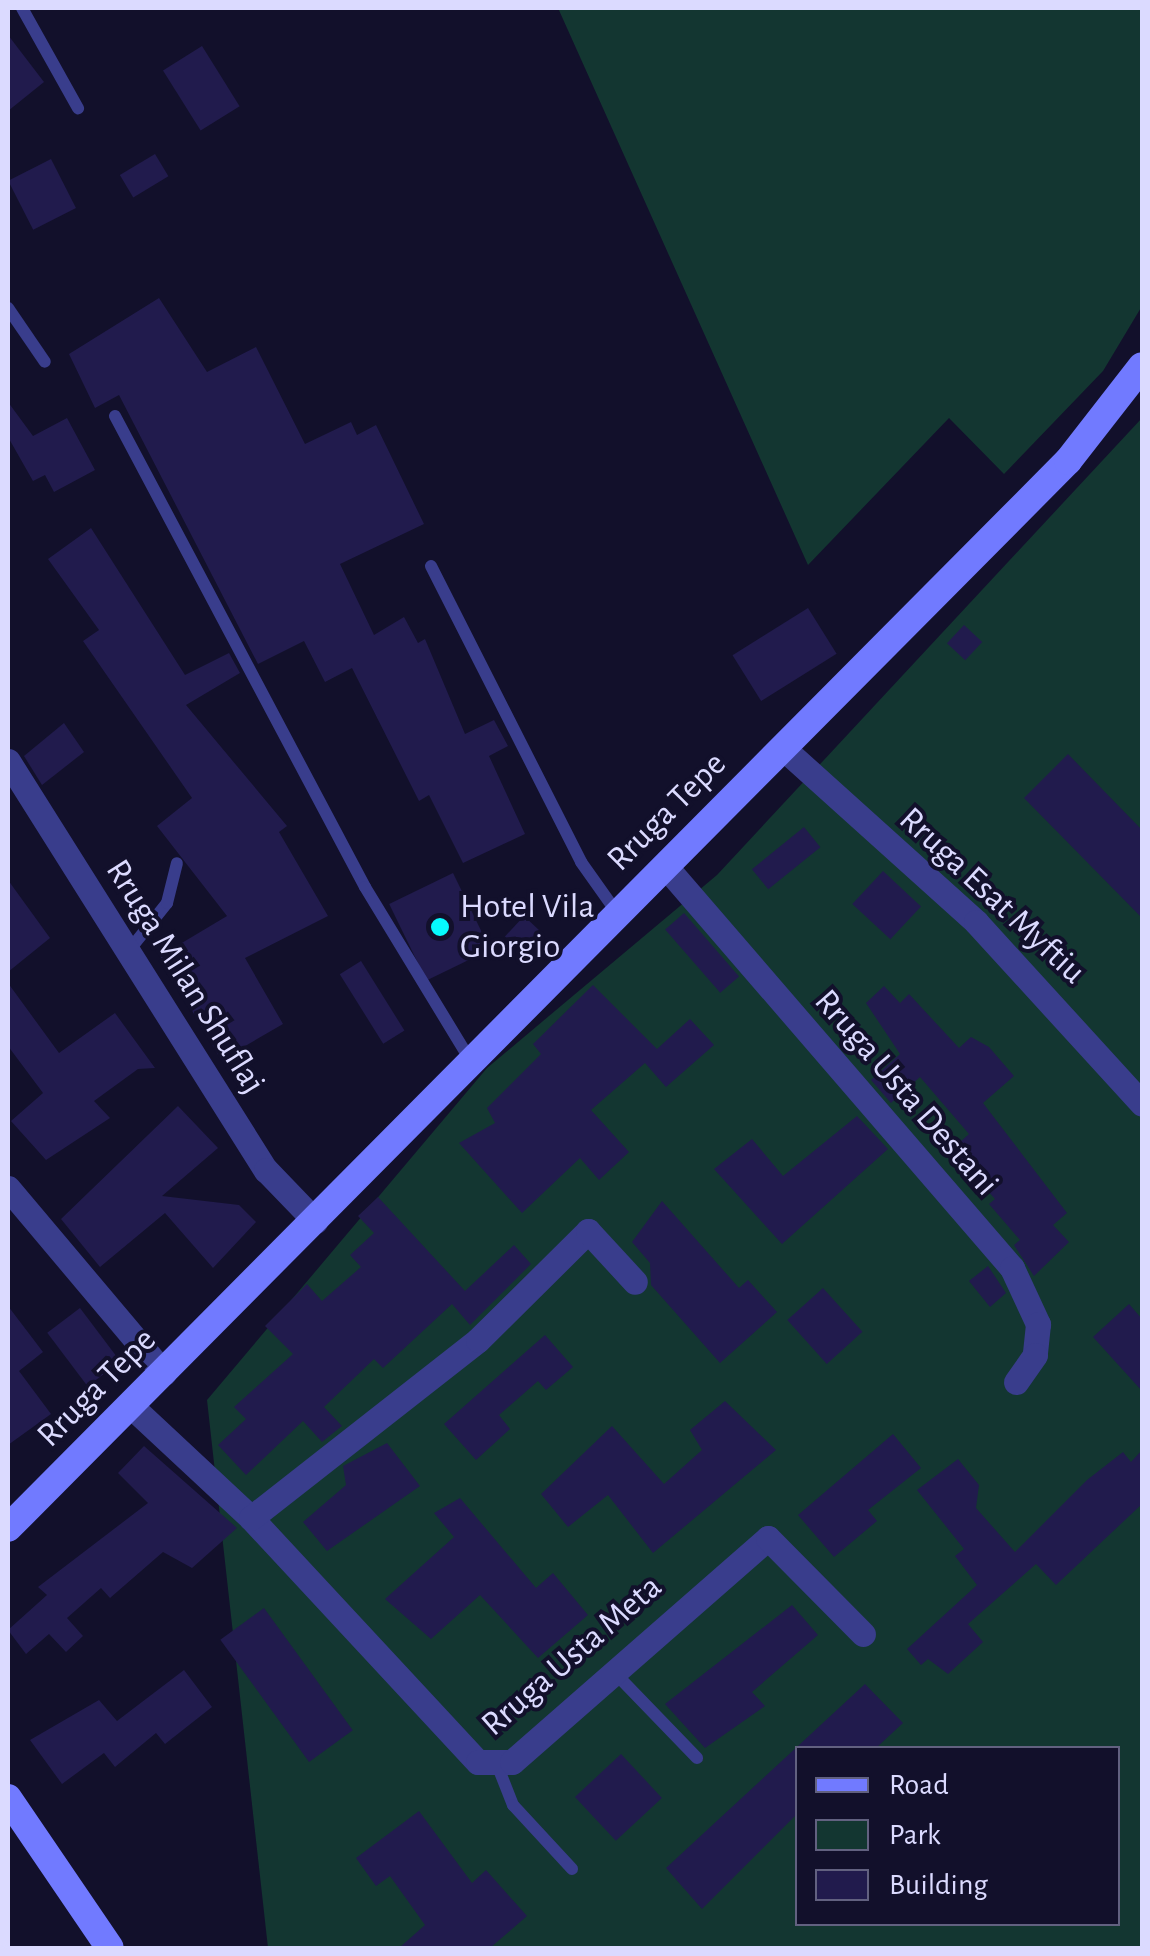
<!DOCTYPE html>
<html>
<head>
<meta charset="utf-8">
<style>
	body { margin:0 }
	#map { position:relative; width:1150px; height:1956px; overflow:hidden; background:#12102b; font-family:"Alegreya Sans",sans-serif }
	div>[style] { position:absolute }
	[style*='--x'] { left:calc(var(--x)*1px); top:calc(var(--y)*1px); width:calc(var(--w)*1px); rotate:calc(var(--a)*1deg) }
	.green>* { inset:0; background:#133631 }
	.building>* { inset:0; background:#211b4d; transform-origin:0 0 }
	.service>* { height:12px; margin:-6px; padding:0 6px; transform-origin:6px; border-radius:6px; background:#393d8c }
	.minor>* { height:25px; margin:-12.5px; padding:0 12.5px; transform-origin:12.5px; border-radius:12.5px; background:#393d8c }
	.secondary>* { height:28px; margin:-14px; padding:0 14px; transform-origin:14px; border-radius:14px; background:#717aff }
	.dots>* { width:28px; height:28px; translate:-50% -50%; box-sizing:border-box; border:5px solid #12102b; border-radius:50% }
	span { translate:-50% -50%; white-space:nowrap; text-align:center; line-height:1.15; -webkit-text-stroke:8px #12102b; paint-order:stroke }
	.street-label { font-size:35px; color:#dbdaff }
	.poi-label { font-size:35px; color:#dbdaff }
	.left { translate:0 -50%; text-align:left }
	.frame { position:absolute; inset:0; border:10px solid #dbdaff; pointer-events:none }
	.legend { position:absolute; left:795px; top:1746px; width:325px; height:180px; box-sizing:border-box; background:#12102b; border:2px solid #626180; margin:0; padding:12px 18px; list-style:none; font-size:30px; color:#dbdaff }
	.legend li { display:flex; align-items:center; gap:20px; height:50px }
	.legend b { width:50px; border:2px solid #626180 }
</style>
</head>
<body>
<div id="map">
	<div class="green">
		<i style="clip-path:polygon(558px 8px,1142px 8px,1142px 306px,1103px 371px,1004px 474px,949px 418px,808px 565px)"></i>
		<i style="clip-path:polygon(evenodd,1142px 418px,1142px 1948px,268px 1948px,207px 1400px,487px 1068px,717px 875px,1142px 418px,798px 1748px,1118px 1748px,1118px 1924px,798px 1924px,798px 1748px)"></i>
	</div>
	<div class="building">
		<i style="clip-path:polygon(8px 35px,44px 82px,8px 111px)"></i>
		<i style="left:202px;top:46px;width:71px;height:46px;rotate:58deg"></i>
		<i style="left:155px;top:154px;width:26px;height:41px;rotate:59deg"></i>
		<i style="left:51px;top:159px;width:55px;height:48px;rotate:63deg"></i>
		<i style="clip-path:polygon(159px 298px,207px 372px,256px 347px,305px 444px,351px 422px,357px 435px,376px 425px,424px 524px,340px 564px,374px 635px,404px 617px,418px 643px,425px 639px,465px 734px,494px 720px,508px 746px,489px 756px,525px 834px,463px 863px,429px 795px,419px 801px,352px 668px,325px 682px,304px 641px,258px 664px,119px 395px,95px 408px,69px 354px)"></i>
		<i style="clip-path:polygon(8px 402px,33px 436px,67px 418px,95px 470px,54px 492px,45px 475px,33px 481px,8px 437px)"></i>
		<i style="clip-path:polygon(91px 528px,185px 675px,229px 653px,240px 673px,186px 705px,287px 826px,279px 832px,328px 916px,245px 958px,283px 1024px,221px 1060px,160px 956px,227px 916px,157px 826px,192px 798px,83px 641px,99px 630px,48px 559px)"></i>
		<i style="left:808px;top:608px;width:54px;height:89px;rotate:58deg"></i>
		<i style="left:964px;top:625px;width:25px;height:25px;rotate:43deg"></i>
		<i style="clip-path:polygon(64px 723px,84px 752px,42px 785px,24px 756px)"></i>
		<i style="clip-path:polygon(1068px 754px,1142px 830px,1142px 918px,1024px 798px)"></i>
		<i style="left:804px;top:827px;width:26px;height:67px;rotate:51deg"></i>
		<i style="left:883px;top:871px;width:52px;height:45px;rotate:43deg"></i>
		<i style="left:453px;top:873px;width:85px;height:71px;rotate:64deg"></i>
		<i style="clip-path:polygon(8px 880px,50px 938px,8px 972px)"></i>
		<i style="left:684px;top:913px;width:84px;height:25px;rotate:49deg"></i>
		<i style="left:524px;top:916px;width:23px;height:28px;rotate:43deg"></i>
		<i style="left:361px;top:961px;width:82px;height:25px;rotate:58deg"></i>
		<i style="clip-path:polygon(8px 983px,59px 1053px,115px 1013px,155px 1068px,138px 1069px,94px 1101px,110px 1118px,46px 1160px,11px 1121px,43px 1093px,8px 1046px)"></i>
		<i style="clip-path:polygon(593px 985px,657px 1049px,690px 1019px,714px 1045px,666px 1087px,645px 1063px,591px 1110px,629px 1152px,599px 1180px,580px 1158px,522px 1213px,459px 1143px,495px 1123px,487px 1108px,541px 1054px,533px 1044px)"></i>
		<i style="clip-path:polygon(884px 986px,900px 1003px,909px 994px,959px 1048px,971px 1037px,989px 1047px,1014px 1076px,983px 1103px,1067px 1213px,1053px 1225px,1069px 1242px,1034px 1276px,1014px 1245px,1020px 1240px,989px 1204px,995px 1199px,951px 1150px,969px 1134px,920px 1077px,891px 1103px,871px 1080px,900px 1054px,866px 1003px)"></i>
		<i style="clip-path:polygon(178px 1106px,218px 1148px,162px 1196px,239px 1205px,256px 1222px,213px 1268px,165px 1213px,100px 1267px,61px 1219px)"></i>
		<i style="clip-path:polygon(857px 1116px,888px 1149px,782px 1244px,714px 1169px,752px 1139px,783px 1176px)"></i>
		<i style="clip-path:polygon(378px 1197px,465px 1291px,514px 1245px,531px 1264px,470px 1325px,452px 1304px,383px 1368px,374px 1359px,324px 1407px,342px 1426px,322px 1442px,303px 1421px,246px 1475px,218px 1445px,246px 1419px,234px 1407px,293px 1354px,265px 1326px,307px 1284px,322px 1301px,361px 1267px,350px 1255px,374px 1233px,358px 1216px)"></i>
		<i style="clip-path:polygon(662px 1201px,739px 1288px,748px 1280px,777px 1312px,720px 1363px,651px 1285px,650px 1263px,632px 1242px)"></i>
		<i style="clip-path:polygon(988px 1266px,1006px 1293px,990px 1307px,969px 1281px)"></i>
		<i style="left:823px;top:1288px;width:59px;height:48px;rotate:48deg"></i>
		<i style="clip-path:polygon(1129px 1304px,1142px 1319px,1142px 1391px,1093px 1337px)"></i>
		<i style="clip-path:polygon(8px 1306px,43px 1352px,19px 1371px,51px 1414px,8px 1445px)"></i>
		<i style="left:80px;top:1308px;width:67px;height:41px;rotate:53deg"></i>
		<i style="clip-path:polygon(545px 1335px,573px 1367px,546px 1390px,538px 1381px,499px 1415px,510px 1429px,476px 1460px,444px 1424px)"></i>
		<i style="clip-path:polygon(725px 1401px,776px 1450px,653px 1553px,608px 1495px,568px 1527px,541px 1494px,612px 1426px,664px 1484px,702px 1450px,690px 1430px)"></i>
		<i style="clip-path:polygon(893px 1434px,921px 1468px,868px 1510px,877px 1521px,834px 1557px,798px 1515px)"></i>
		<i style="clip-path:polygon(387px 1443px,420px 1486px,327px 1551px,303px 1522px,346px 1485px,343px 1466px)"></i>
		<i style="clip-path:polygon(144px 1446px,237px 1528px,192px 1568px,163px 1552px,110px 1598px,101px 1588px,67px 1618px,83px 1636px,66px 1652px,49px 1634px,26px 1654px,8px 1630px,47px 1595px,38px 1587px,148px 1503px,118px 1473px)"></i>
		<i style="clip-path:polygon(1142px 1450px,1142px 1504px,1056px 1585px,1036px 1564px,968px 1624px,983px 1642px,948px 1674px,928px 1659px,921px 1665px,907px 1649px,977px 1585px,955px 1556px,964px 1549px,917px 1490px,958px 1459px,979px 1485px,976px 1508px,1015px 1552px,1087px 1480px,1123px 1452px,1131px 1462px)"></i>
		<i style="clip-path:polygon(460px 1498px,536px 1588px,553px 1573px,588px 1615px,538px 1658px,480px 1595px,431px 1639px,385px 1599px,454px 1537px,434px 1513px)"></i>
		<i style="clip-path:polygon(792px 1605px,818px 1635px,752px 1692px,765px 1706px,705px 1748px,665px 1704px)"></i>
		<i style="left:264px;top:1608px;width:151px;height:54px;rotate:54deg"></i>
		<i style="clip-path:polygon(184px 1670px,212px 1707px,165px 1744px,156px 1733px,115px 1767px,104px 1753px,62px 1784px,30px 1740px,99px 1700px,117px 1721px)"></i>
		<i style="clip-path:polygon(865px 1684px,903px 1723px,876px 1748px,798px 1748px,798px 1813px,702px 1909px,666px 1868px)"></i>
		<i style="left:621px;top:1754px;width:60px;height:63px;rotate:47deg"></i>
		<i style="clip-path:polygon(419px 1811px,472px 1883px,486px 1870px,527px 1916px,490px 1948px,399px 1948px,425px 1925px,390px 1876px,376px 1886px,356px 1858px)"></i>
	</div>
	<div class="service">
		<i style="--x:22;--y:8;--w:115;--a:60.8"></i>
		<i style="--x:8;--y:308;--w:65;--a:55.6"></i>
		<i style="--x:115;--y:416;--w:533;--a:62.04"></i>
		<i style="--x:365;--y:887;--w:204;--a:58.7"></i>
		<i style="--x:431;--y:566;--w:332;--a:63.1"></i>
		<i style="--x:581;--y:862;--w:64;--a:54.6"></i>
		<i style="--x:127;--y:953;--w:64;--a:-51.3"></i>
		<i style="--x:167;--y:903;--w:41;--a:-76"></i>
		<i style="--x:613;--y:1671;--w:121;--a:46"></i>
		<i style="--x:498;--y:1767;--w:41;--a:68.5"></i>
		<i style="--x:513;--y:1805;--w:87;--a:47.3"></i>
	</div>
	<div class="minor">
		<i style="--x:783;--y:748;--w:260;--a:42"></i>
		<i style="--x:976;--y:922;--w:246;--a:47.6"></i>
		<i style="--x:8;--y:761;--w:484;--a:57.8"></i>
		<i style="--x:266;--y:1170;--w:71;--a:46.1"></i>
		<i style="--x:666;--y:867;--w:530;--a:49.21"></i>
		<i style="--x:1012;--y:1268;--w:62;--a:65.1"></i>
		<i style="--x:1038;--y:1324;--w:31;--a:96"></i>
		<i style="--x:1035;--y:1355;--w:33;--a:125"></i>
		<i style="--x:8;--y:1188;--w:242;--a:49.9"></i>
		<i style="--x:131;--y:1406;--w:164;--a:43"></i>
		<i style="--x:251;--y:1518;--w:333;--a:47.1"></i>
		<i style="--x:478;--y:1762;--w:34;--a:0"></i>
		<i style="--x:512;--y:1762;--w:340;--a:-41.2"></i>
		<i style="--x:768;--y:1538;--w:135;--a:45.3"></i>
		<i style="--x:251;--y:1518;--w:288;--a:-38.1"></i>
		<i style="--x:478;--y:1340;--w:155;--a:-44.7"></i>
		<i style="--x:588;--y:1231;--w:69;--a:47.3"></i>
	</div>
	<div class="secondary">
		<i style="--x:8;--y:1528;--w:1504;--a:-45.19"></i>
		<i style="--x:1068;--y:461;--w:120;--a:-52.1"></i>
		<i style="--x:8;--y:1798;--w:181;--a:55.8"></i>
	</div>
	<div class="dots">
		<i style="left:440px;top:927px;background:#06fbff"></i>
	</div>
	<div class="street-label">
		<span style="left:667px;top:812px;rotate:-45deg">Rruga Tepe</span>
		<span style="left:992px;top:896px;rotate:43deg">Rruga Esat Myftiu</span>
		<span style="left:185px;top:977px;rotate:58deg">Rruga Milan Shuflaj</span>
		<span style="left:906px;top:1093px;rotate:49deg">Rruga Usta Destani</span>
		<span style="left:97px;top:1388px;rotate:-45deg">Rruga Tepe</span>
		<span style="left:572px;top:1656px;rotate:-41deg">Rruga Usta Meta</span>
	</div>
	<div class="poi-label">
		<span class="left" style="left:460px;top:927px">Hotel Vila<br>Giorgio</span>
	</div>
	<div class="frame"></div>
	<ul class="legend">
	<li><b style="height:12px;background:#717aff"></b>Road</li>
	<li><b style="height:28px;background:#133631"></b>Park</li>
	<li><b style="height:28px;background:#211b4d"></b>Building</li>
	</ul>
</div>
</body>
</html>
